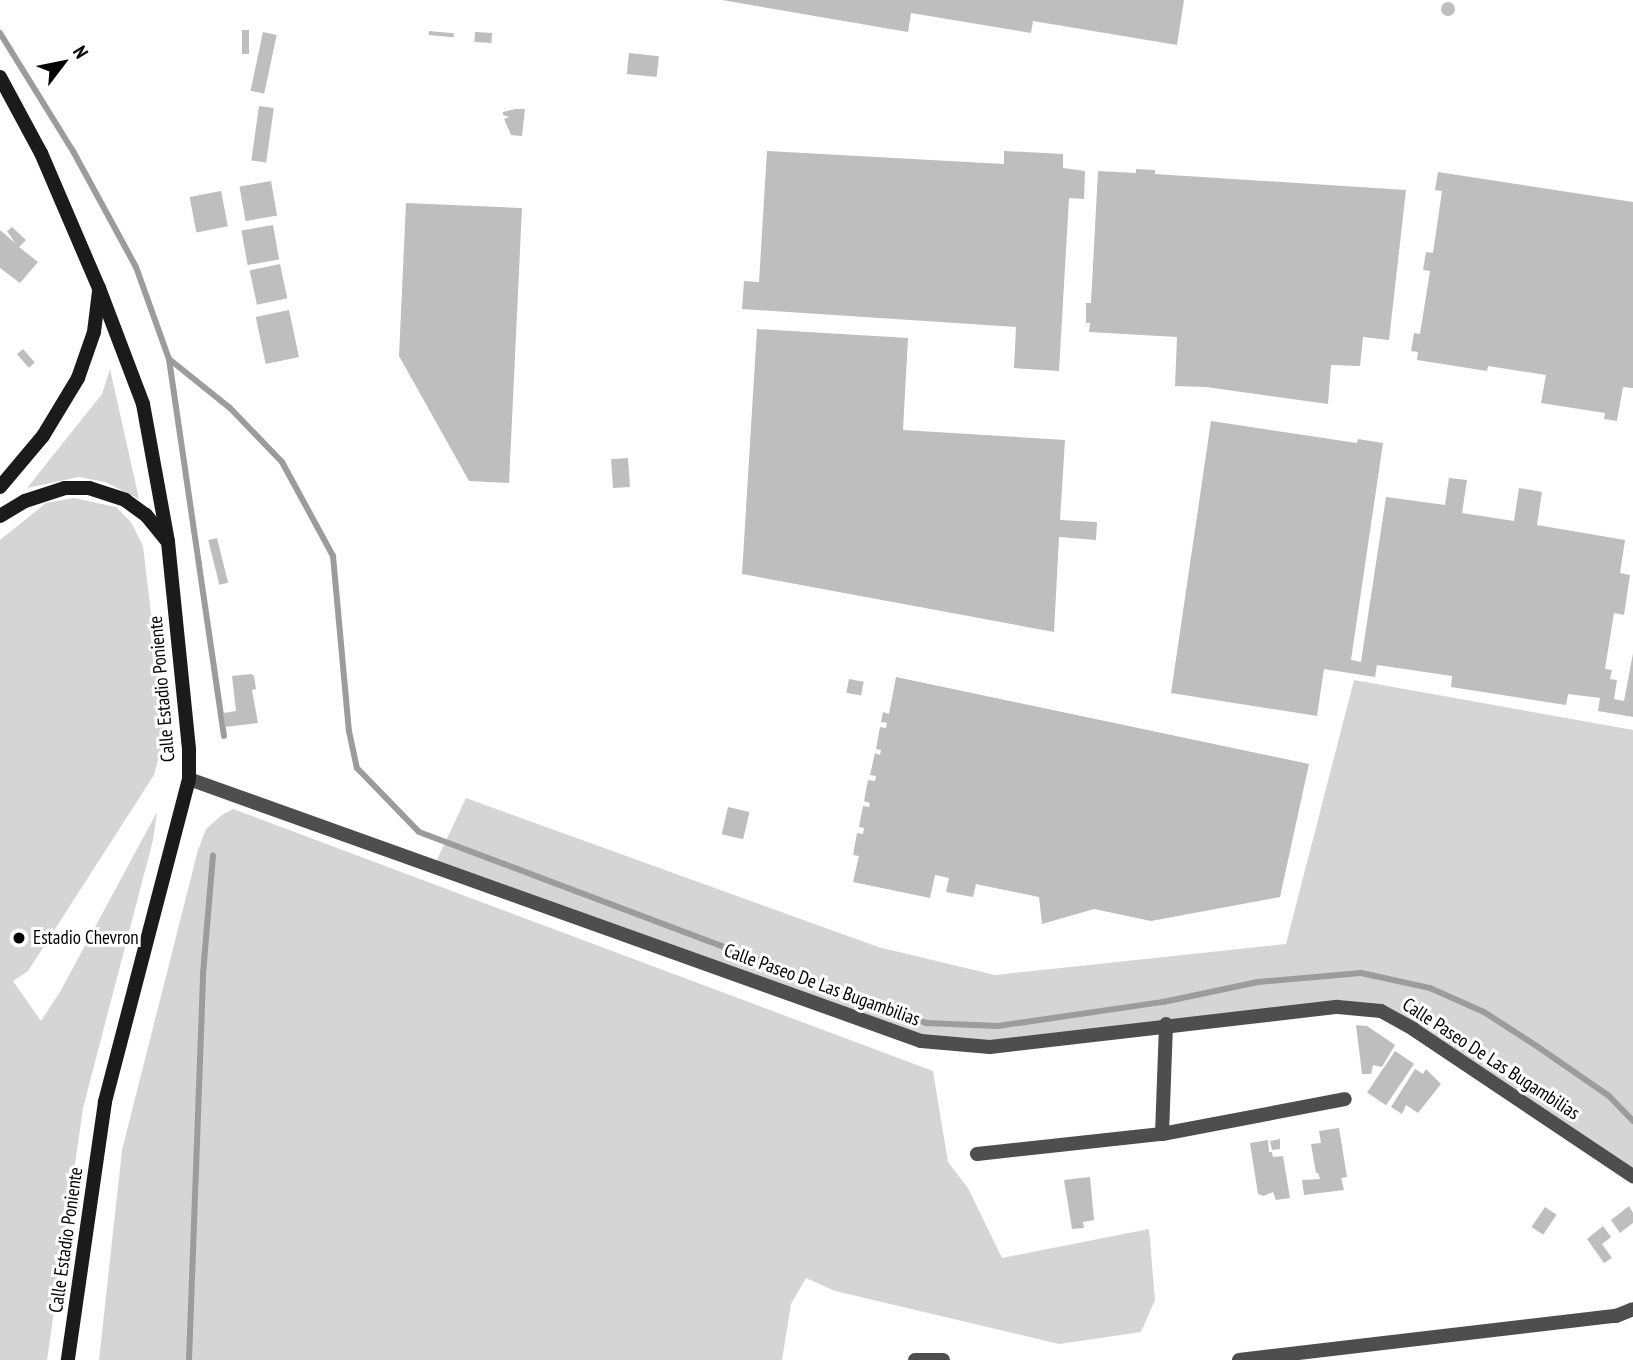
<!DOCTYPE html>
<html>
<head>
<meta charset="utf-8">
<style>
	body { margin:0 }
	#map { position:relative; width:1633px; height:1360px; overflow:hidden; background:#fff; font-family:"PT Sans Narrow",sans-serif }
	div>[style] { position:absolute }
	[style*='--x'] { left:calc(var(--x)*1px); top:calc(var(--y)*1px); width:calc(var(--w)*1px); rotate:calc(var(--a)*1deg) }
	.green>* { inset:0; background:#d5d5d5 }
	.stream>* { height:6px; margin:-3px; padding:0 3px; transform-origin:3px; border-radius:3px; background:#9c9c9c }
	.building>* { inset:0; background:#bebebe; transform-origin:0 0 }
	.round { border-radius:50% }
	.street>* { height:14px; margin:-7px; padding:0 7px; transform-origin:7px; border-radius:7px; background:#4e4e4e }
	.secondary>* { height:14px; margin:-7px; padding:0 7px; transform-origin:7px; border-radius:7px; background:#1b1b1b }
	.dots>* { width:19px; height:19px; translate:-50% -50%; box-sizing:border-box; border:4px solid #fff; border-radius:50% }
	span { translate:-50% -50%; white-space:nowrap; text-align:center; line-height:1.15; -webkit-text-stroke:6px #fff; paint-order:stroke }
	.street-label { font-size:19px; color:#000 }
	.poi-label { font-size:19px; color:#000 }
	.left { translate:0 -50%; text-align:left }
	.north { position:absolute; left:28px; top:28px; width:70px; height:70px; -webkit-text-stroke:5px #fff; paint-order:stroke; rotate:58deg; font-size:19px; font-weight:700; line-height:28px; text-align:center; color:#000 }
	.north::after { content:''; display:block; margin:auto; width:24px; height:32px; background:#000; clip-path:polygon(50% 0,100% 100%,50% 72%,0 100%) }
</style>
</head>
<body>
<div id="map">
	<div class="green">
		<i style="clip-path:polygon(110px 369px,139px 499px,105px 482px,79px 477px,27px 488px,102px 394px)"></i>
		<i style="clip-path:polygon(74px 498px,116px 507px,131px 522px,143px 546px,165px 733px,154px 775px,28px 971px,13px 981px,41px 1021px,60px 992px,157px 812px,153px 840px,83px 1108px,47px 1360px,0 1360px,0 540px,46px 503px)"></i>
		<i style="clip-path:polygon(1354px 680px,1633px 730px,1633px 1176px,1380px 1011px,1338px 1007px,990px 1047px,921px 1041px,434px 866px,466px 798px,878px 947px,995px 975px,1286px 944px)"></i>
		<i style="clip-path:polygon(233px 809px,933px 1071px,948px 1162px,968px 1188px,1002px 1258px,1149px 1229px,1155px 1300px,1141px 1332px,1059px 1344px,835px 1291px,806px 1278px,791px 1304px,782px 1360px,99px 1360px,122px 1150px,198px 850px,206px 829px,222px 815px)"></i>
	</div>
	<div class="stream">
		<i style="--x:0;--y:33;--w:139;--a:58.3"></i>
		<i style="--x:73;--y:151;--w:132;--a:61.5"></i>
		<i style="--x:136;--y:267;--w:98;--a:70.3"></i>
		<i style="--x:169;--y:359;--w:78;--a:38.8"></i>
		<i style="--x:230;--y:408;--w:75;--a:46.1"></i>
		<i style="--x:282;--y:462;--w:107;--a:61.5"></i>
		<i style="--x:333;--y:556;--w:176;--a:84.8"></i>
		<i style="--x:349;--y:731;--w:38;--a:78"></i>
		<i style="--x:357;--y:768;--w:89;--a:45.9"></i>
		<i style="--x:419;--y:832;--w:542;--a:20.64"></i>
		<i style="--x:926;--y:1023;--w:72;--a:2.4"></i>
		<i style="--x:998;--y:1026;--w:167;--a:-8.3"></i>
		<i style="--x:1163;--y:1002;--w:97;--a:-11.9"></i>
		<i style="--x:1258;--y:982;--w:103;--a:-5"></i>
		<i style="--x:1361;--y:973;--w:71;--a:12.3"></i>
		<i style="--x:1430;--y:988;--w:59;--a:24"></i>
		<i style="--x:1484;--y:1012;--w:64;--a:32.9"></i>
		<i style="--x:1538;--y:1047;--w:86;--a:34.6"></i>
		<i style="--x:1609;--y:1096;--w:35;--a:46"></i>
		<i style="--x:169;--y:359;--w:381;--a:81.7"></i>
		<i style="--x:189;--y:1360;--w:386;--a:-87.9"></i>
		<i style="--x:203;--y:974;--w:119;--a:-85.2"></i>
	</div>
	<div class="building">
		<i style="clip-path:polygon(722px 0,1184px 0,1177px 45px,1033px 21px,1031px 33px,911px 13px,908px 32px)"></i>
		<i class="round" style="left:1441px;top:2px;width:14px;height:14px"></i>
		<i style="left:242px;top:30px;width:7px;height:24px"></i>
		<i style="left:429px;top:31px;width:25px;height:4px;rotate:5deg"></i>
		<i style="left:263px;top:32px;width:14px;height:60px;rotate:12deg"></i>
		<i style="left:475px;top:32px;width:17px;height:10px;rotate:3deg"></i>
		<i style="left:629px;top:53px;width:30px;height:21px;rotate:6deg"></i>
		<i style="left:259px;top:106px;width:15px;height:55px;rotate:8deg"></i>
		<i style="clip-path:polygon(515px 109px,525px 109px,522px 136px,511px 135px,504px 119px,509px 117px,503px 115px,503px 112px)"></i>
		<i style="clip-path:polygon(767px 151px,1004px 164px,1004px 151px,1063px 154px,1063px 168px,1085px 171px,1084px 199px,1069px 198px,1059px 371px,1014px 368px,1016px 327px,742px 309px,744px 281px,759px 282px)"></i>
		<i style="clip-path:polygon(1136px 169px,1155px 170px,1155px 174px,1406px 190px,1389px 340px,1363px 337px,1360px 366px,1331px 365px,1328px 404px,1206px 387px,1175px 386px,1177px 337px,1089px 332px,1090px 323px,1086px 323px,1086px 303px,1091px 303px,1098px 171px,1136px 173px)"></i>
		<i style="clip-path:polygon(1438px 172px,1633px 202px,1633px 388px,1623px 387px,1617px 421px,1604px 419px,1605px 413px,1541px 403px,1546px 375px,1488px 366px,1487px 371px,1417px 360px,1418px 352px,1411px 351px,1414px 333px,1420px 334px,1430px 271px,1423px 270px,1426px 252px,1433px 253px,1442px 191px,1435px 190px)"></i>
		<i style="left:271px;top:181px;width:35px;height:32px;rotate:80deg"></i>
		<i style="left:221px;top:191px;width:36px;height:32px;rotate:79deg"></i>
		<i style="clip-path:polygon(406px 203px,522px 208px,509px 483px,469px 481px,399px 356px)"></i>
		<i style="left:273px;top:225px;width:35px;height:32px;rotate:80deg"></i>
		<i style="clip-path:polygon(12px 227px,26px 240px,19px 247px,38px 262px,20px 283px,0 268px,0 230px,15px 243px,7px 231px)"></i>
		<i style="left:280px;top:264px;width:35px;height:31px;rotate:78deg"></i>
		<i style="left:289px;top:310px;width:48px;height:34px;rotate:78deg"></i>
		<i style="clip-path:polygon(757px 329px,908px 338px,903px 430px,1065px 440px,1060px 520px,1097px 522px,1096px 540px,1059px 537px,1054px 632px,742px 574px)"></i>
		<i style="left:23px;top:349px;width:18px;height:8px;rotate:49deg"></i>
		<i style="clip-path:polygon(1211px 421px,1357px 443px,1358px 439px,1383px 443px,1351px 660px,1361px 662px,1386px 497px,1445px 505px,1449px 478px,1467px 480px,1462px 513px,1514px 521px,1519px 488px,1542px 492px,1537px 525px,1625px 540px,1620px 573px,1630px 575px,1624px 615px,1614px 613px,1605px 669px,1612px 670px,1610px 679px,1617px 680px,1614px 699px,1624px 701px,1633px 653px,1633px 717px,1598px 711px,1600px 698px,1568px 694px,1566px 705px,1451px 687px,1452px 676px,1377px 665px,1375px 677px,1324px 669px,1317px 716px,1171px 693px)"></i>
		<i style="left:628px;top:458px;width:29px;height:17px;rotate:86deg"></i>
		<i style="left:217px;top:538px;width:46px;height:9px;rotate:76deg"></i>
		<i style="clip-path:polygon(251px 674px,254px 676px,256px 689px,252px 690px,258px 723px,225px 727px,223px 713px,236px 711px,232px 676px)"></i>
		<i style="clip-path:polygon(896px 677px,1309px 764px,1280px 897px,1151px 921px,1094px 909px,1042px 924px,1039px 897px,976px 884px,973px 897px,946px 892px,949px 878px,935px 875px,930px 898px,853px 882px,859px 856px,853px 855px,857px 833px,863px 834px,864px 828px,859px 827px,863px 806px,869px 807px,870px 803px,864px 801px,868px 780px,875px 781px,876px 776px,870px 775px,875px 753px,880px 755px,881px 750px,876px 749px,880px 727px,886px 728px,887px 723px,881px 722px,883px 712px,889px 714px)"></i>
		<i style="left:849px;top:679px;width:15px;height:14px;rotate:11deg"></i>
		<i style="left:728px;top:807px;width:22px;height:28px;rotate:13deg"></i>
		<i style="clip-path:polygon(1356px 1025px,1367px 1026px,1395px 1045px,1382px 1067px,1373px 1065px,1371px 1074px,1362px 1074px)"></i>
		<i style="left:1395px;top:1051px;width:23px;height:50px;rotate:34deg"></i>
		<i style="clip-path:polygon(1415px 1069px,1423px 1074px,1426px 1069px,1441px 1084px,1418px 1113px,1406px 1105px,1402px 1114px,1391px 1107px)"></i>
		<i style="clip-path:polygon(1339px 1128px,1347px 1177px,1341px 1178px,1344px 1190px,1304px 1195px,1302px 1180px,1320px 1179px,1318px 1173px,1316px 1173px,1311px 1144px,1321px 1143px,1319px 1131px)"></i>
		<i style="clip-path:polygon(1280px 1139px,1280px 1149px,1272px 1150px,1270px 1141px)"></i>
		<i style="clip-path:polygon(1268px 1140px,1269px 1152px,1272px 1152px,1273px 1157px,1283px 1156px,1290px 1198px,1276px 1200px,1273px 1192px,1263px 1196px,1258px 1194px,1250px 1143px)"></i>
		<i style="clip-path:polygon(1090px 1177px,1094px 1220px,1083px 1222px,1084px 1228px,1072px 1229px,1064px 1180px)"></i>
		<i style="clip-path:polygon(1629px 1206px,1633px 1213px,1633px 1223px,1620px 1233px,1611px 1220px)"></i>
		<i style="left:1545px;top:1207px;width:14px;height:24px;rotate:34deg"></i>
		<i style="clip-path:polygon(1603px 1226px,1611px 1237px,1602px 1244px,1612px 1258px,1604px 1263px,1587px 1239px)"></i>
	</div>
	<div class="street">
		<i style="--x:189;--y:779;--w:777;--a:19.69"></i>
		<i style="--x:921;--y:1041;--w:69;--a:5"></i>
		<i style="--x:990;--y:1047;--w:350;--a:-6.6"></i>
		<i style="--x:1338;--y:1007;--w:43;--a:5.3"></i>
		<i style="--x:1381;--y:1011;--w:37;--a:29"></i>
		<i style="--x:1413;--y:1029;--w:265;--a:33.8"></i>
		<i style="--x:1162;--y:1134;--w:110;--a:-87.9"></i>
		<i style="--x:977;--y:1154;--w:186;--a:-6.2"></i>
		<i style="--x:1162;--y:1134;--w:186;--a:-10.8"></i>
		<i style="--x:915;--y:1360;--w:28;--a:0"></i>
		<i style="--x:1239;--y:1360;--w:380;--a:-6.7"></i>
		<i style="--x:1616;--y:1316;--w:18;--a:-22"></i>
	</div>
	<div class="secondary">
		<i style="--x:0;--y:77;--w:86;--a:61.7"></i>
		<i style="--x:41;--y:153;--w:147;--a:66.8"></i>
		<i style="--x:99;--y:288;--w:124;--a:69.2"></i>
		<i style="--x:143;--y:404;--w:140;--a:79.7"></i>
		<i style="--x:168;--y:542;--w:209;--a:84.2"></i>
		<i style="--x:189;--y:750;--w:29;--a:90"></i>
		<i style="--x:189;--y:779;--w:334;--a:104.6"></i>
		<i style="--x:105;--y:1102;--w:261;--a:98.2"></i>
		<i style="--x:0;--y:487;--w:67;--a:-49.9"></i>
		<i style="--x:43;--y:436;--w:68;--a:-58.9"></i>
		<i style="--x:78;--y:378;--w:49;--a:-70.8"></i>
		<i style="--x:94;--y:332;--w:39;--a:-83"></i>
		<i style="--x:0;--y:516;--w:29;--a:-31"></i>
		<i style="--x:25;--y:501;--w:42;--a:-18"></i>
		<i style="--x:65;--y:488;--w:24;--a:0"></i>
		<i style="--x:89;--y:488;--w:38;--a:18"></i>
		<i style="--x:125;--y:500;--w:26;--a:36"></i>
		<i style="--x:146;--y:515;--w:32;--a:51"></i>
	</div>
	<div class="dots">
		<i style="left:19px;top:938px;background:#000"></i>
	</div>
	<div class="street-label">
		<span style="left:162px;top:689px;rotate:-95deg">Calle Estadio Poniente</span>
		<span style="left:822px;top:985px;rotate:20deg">Calle Paseo De Las Bugambilias</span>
		<span style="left:1491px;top:1059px;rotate:33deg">Calle Paseo De Las Bugambilias</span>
		<span style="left:66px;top:1240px;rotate:-82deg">Calle Estadio Poniente</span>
	</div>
	<div class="poi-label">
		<span class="left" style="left:33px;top:938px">Estadio Chevron</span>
	</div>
	<div class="north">N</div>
</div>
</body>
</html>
